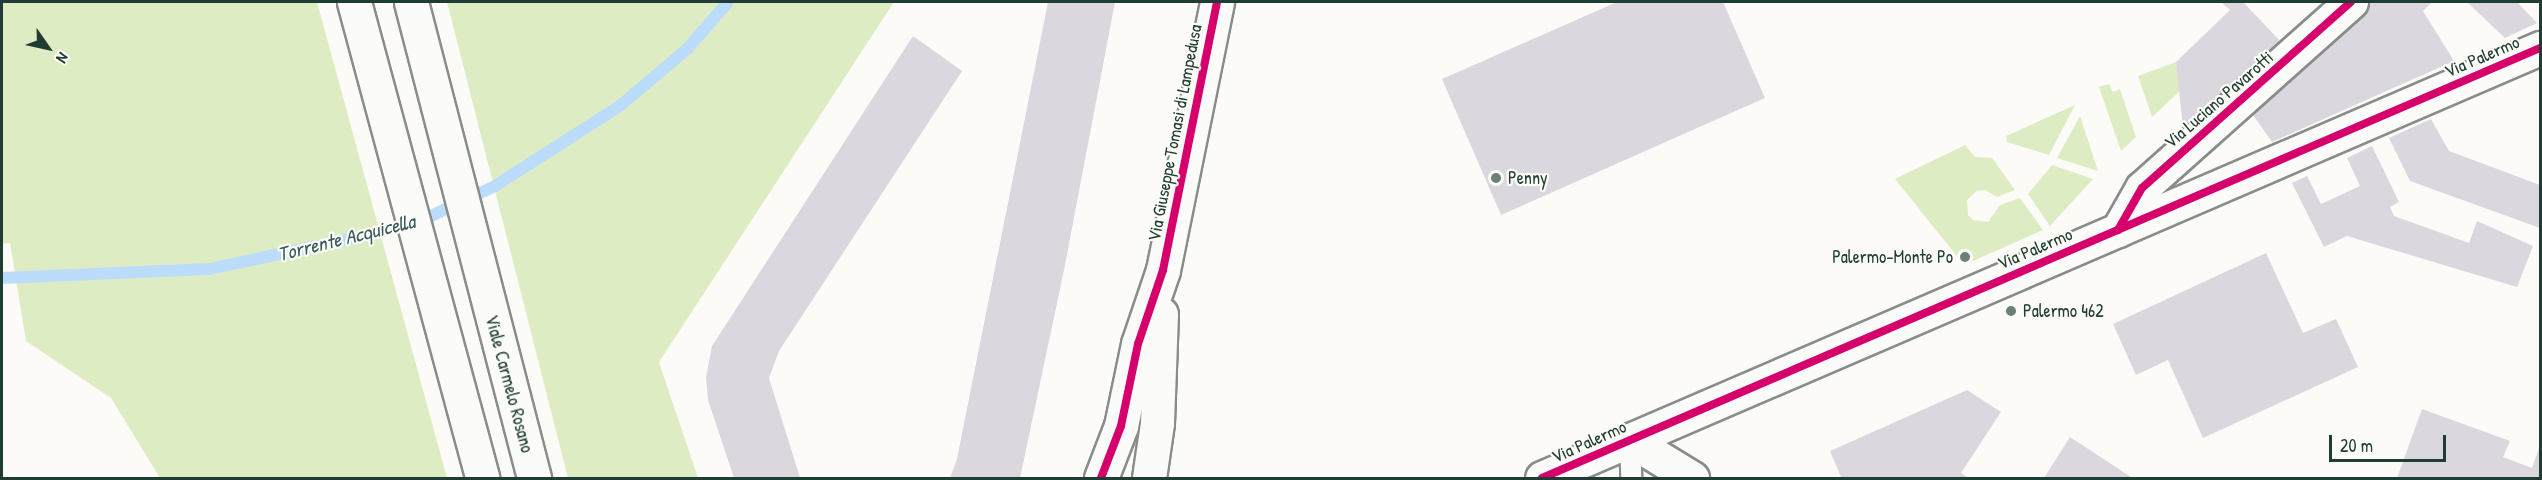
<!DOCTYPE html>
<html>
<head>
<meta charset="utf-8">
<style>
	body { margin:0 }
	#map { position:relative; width:2542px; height:480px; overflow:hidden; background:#fcfbf8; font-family:"Patrick Hand",sans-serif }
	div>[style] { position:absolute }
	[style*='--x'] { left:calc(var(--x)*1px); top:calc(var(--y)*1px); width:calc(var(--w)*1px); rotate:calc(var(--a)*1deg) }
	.green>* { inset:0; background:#deecc3 }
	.stream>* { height:12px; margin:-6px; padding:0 6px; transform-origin:6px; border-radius:6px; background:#bcdcfc }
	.building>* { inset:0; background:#dbd7df }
	.roads { filter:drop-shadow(2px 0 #888d8a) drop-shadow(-2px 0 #888d8a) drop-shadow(0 2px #888d8a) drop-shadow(0 -2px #888d8a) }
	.service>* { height:20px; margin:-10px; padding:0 10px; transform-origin:10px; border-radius:10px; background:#fbfbf9 }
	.minor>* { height:33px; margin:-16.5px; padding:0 16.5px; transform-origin:16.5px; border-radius:16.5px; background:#fbfbf9 }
	.secondary>* { height:33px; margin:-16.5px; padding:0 16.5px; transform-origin:16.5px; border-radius:16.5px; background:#fbfbf9 }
	.cycleway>* { height:8px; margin:-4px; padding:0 4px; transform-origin:4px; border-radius:4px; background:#d6006c }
	.dots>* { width:16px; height:16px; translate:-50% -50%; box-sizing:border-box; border:3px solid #fdfcf7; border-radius:50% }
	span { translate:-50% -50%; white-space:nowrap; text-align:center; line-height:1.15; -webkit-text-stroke:4.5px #fdfcf7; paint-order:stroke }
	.street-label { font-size:18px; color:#1f3d34 }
	.poi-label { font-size:18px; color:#1f3d34 }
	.left { translate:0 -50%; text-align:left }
	.right { translate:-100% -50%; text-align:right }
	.water-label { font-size:20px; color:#395a5c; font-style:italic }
	.frame { position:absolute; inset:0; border:3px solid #1f3d34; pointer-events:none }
	.north { position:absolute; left:18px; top:18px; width:60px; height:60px; -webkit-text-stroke:4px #fdfcf7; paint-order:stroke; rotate:124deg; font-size:16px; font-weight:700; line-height:24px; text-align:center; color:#1f3d34 }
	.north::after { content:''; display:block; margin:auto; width:21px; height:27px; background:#1f3d34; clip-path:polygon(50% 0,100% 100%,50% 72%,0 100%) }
	.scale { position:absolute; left:2329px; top:435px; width:117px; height:27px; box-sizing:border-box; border:3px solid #1f3d34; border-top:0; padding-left:8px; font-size:18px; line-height:21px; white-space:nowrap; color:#1f3d34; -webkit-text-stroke:4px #fdfcf7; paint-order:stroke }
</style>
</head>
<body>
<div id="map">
	<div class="green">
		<i style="clip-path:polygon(2px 2px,317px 2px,447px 478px,160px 478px,111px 398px,26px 341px,10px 243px,2px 244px)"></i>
		<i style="clip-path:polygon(447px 2px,894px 2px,659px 362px,698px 478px,568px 478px)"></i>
		<i style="clip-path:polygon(2176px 62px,2180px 91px,2152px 117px,2138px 76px)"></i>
		<i style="clip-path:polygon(2109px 84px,2113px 92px,2120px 89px,2136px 137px,2121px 151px,2099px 87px)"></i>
		<i style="clip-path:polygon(2075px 105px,2049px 155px,2007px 142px,2006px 136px)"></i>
		<i style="clip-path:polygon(2080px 116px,2098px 171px,2057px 158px)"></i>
		<i style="clip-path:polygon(1965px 145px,1975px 157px,1992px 158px,2015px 190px,1997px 197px,1985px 190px,1977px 191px,1967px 200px,1968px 215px,1973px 220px,1988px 222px,2000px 205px,2020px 198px,2043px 230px,1964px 265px,1895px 179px)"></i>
		<i style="clip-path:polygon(2052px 165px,2093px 179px,2050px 226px,2028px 194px)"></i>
	</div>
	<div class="stream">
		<i style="--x:2;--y:278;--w:207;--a:-2.5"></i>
		<i style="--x:209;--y:269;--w:169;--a:-12"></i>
		<i style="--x:374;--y:234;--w:60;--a:-17.5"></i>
		<i style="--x:431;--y:216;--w:71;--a:-25.1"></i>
		<i style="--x:495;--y:186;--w:150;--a:-32.7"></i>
		<i style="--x:621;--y:105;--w:87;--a:-40.3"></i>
		<i style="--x:687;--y:49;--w:62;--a:-48.9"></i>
	</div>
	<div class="building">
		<i style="clip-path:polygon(1048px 2px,1115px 2px,1064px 270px,1020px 478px,950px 478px,957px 459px)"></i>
		<i style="clip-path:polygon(1617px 2px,1723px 2px,1765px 98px,1501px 215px,1442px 79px)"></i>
		<i style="clip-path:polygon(2221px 2px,2243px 2px,2282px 43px,2184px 137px,2176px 62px,2230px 10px)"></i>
		<i style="clip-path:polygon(2371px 2px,2432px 2px,2423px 11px,2454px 61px,2272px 142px,2251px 112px)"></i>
		<i style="clip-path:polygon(2467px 2px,2517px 2px,2537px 23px,2505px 38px)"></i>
		<i style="clip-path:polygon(913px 36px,962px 71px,779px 351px,769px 378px,800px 478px,734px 478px,708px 400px,706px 378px,712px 346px)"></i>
		<i style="clip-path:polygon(2431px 119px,2449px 151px,2540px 185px,2540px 228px,2410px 181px,2389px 138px)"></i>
		<i style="clip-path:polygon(2372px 146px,2399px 202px,2390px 207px,2394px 216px,2469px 243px,2477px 221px,2533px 246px,2517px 287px,2347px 236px,2324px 247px,2292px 183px,2307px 176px,2321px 204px,2360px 186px,2347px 158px)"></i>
		<i style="clip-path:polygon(2266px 253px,2303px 333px,2336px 319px,2358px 367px,2203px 438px,2168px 360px,2136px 375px,2113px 324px)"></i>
		<i style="clip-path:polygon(1967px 390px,2001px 412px,1961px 473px,1969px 478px,1841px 477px,1830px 451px)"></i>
		<i style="clip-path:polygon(2422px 409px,2510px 441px,2503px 457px,2532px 468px,2540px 445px,2540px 478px,2397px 478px)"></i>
		<i style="clip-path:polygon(2070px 437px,2131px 477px,2130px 478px,2044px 478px)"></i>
	</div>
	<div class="roads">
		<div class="service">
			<i style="--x:1630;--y:440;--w:38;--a:88"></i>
		</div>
		<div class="minor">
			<i style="--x:2118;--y:230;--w:48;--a:-60.3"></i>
			<i style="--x:2142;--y:188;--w:280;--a:-41.7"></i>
			<i style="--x:1630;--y:440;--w:73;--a:31.5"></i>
			<i style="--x:1101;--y:478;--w:56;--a:-69"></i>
			<i style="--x:1121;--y:426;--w:84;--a:-78.3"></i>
			<i style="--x:1138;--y:344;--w:78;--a:-71.3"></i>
			<i style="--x:1163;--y:270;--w:273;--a:-78.6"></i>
			<i style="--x:1149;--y:478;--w:56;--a:-81.7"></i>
			<i style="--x:1157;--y:423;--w:109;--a:-87.9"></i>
		</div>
		<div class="secondary">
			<i style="--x:354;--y:2;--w:493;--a:74.9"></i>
			<i style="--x:411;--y:2;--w:492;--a:75.5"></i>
			<i style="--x:1542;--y:478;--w:1087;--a:-23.31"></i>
		</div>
	</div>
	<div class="cycleway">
		<i style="--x:2118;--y:230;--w:48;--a:-60.3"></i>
		<i style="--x:2142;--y:188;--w:280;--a:-41.7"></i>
		<i style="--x:1101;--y:478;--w:56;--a:-69"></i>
		<i style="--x:1121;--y:426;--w:84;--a:-78.3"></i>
		<i style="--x:1138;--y:344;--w:78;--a:-71.3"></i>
		<i style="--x:1163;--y:270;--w:273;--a:-78.6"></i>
		<i style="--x:1542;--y:478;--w:1087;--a:-23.31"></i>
	</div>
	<div class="dots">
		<i style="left:1496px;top:178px;background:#6c8079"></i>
		<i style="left:1965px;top:257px;background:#6c8079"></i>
		<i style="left:2011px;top:311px;background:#6c8079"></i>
	</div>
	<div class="street-label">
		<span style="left:2482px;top:57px;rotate:-23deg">Via Palermo</span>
		<span style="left:2219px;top:100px;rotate:-41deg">Via Luciano Pavarotti</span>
		<span style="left:1175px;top:133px;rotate:-79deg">Via Giuseppe Tomasi di Lampedusa</span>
		<span style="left:2035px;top:249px;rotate:-23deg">Via Palermo</span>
		<span style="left:509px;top:384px;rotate:75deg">Viale Carmelo Rosano</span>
		<span style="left:1589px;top:442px;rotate:-24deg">Via Palermo</span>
	</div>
	<div class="poi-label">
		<span class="left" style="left:1508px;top:178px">Penny</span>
		<span class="right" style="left:1953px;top:257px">Palermo-Monte Po</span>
		<span class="left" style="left:2023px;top:311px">Palermo 462</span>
	</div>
	<div class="water-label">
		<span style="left:346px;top:237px;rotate:-14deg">Torrente Acquicella</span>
	</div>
	<div class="frame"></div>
	<div class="north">N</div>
	<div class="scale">20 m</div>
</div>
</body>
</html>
